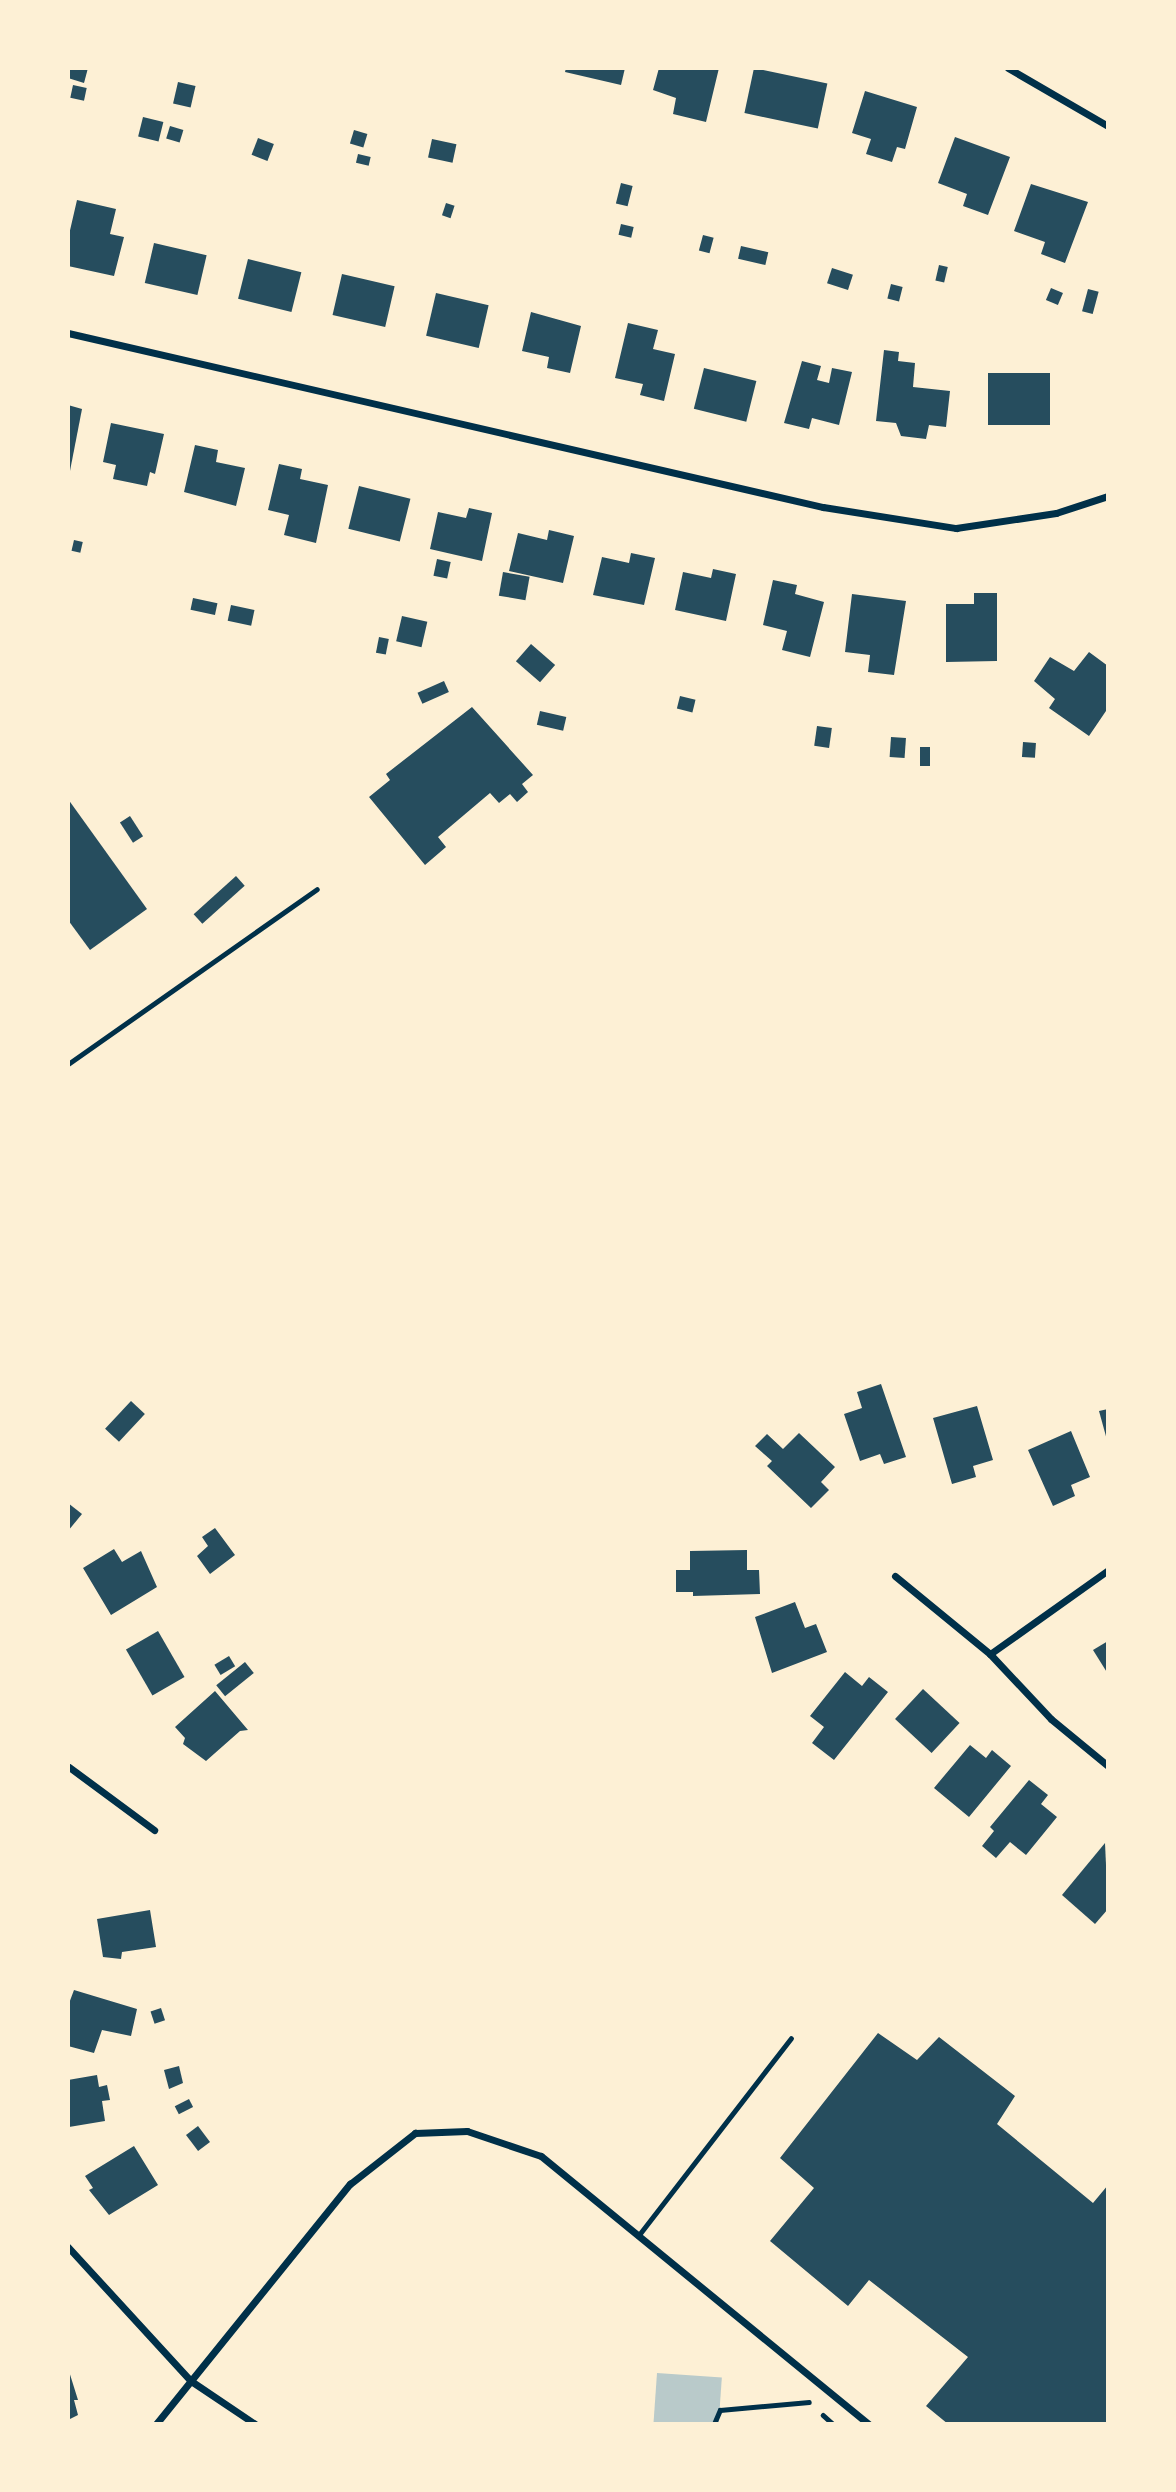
<!DOCTYPE html>
<html>
<head>
<meta charset="utf-8">
<style>
	body { margin:0 }
	#map { position:relative; width:1176px; height:2492px; overflow:hidden; background:#fdf0d5; font-family:Cabin,sans-serif }
	div>[style] { position:absolute }
	[style*='--x'] { left:calc(var(--x)*1px); top:calc(var(--y)*1px); width:calc(var(--w)*1px); rotate:calc(var(--a)*1deg) }
	.green>* { inset:0; background:#b9caca; transform-origin:0 0 }
	.building>* { inset:0; background:#264d5e; transform-origin:0 0 }
	.path>* { height:4.5px; margin:-2.25px; padding:0 2.25px; transform-origin:2.25px; border-radius:2.25px; background:#003049 }
	.service>* { height:5px; margin:-2.5px; padding:0 2.5px; transform-origin:2.5px; border-radius:2.5px; background:#003049 }
	.minor>* { height:7px; margin:-3.5px; padding:0 3.5px; transform-origin:3.5px; border-radius:3.5px; background:#003049 }
	span { translate:-50% -50%; white-space:nowrap; text-align:center; line-height:1.15; -webkit-text-stroke:7px #fdf0d5; paint-order:stroke }
	.frame { position:absolute; inset:0; border:70px solid #fdf0d5; pointer-events:none }
</style>
</head>
<body>
<div id="map">
	<div class="green">
		<i style="left:657px;top:2373px;width:65px;height:50px;rotate:4deg"></i>
	</div>
	<div class="building">
		<i style="clip-path:polygon(69px 68px,88px 68px,84px 83px,68px 78px)"></i>
		<i style="clip-path:polygon(566px 68px,625px 68px,621px 85px,565px 72px)"></i>
		<i style="clip-path:polygon(659px 68px,719px 68px,706px 122px,673px 114px,676px 98px,653px 90px)"></i>
		<i style="left:754px;top:68px;width:75px;height:46px;rotate:12deg"></i>
		<i style="left:178px;top:82px;width:18px;height:22px;rotate:13deg"></i>
		<i style="left:73px;top:85px;width:14px;height:13px;rotate:12deg"></i>
		<i style="clip-path:polygon(865px 91px,917px 107px,905px 149px,897px 147px,892px 162px,866px 154px,871px 139px,852px 133px)"></i>
		<i style="left:143px;top:117px;width:21px;height:20px;rotate:14deg"></i>
		<i style="left:170px;top:126px;width:14px;height:13px;rotate:17deg"></i>
		<i style="left:354px;top:130px;width:14px;height:14px;rotate:17deg"></i>
		<i style="clip-path:polygon(955px 137px,1010px 157px,988px 215px,963px 206px,967px 194px,938px 183px)"></i>
		<i style="left:258px;top:138px;width:17px;height:18px;rotate:21deg"></i>
		<i style="left:432px;top:139px;width:25px;height:19px;rotate:12deg"></i>
		<i style="left:358px;top:154px;width:13px;height:9px;rotate:13deg"></i>
		<i style="left:621px;top:183px;width:12px;height:21px;rotate:14deg"></i>
		<i style="clip-path:polygon(1031px 184px,1088px 202px,1065px 263px,1041px 254px,1045px 242px,1014px 231px)"></i>
		<i style="clip-path:polygon(77px 200px,116px 209px,110px 234px,124px 237px,114px 276px,68px 266px,68px 239px)"></i>
		<i style="left:446px;top:203px;width:9px;height:13px;rotate:18deg"></i>
		<i style="left:621px;top:224px;width:13px;height:11px;rotate:13deg"></i>
		<i style="left:703px;top:235px;width:11px;height:16px;rotate:15deg"></i>
		<i style="left:154px;top:243px;width:54px;height:41px;rotate:13deg"></i>
		<i style="left:741px;top:246px;width:28px;height:13px;rotate:13deg"></i>
		<i style="left:248px;top:259px;width:55px;height:41px;rotate:14deg"></i>
		<i style="left:939px;top:265px;width:9px;height:16px;rotate:13deg"></i>
		<i style="left:832px;top:268px;width:22px;height:16px;rotate:18deg"></i>
		<i style="left:342px;top:274px;width:54px;height:42px;rotate:13deg"></i>
		<i style="left:891px;top:284px;width:12px;height:15px;rotate:14deg"></i>
		<i style="left:1051px;top:288px;width:13px;height:13px;rotate:23deg"></i>
		<i style="left:1088px;top:289px;width:11px;height:23px;rotate:15deg"></i>
		<i style="left:436px;top:293px;width:54px;height:44px;rotate:13deg"></i>
		<i style="clip-path:polygon(531px 312px,581px 326px,570px 373px,547px 368px,549px 357px,522px 351px)"></i>
		<i style="clip-path:polygon(628px 323px,658px 330px,653px 349px,675px 354px,664px 401px,640px 395px,643px 384px,615px 378px)"></i>
		<i style="clip-path:polygon(884px 350px,899px 352px,898px 361px,915px 363px,913px 387px,950px 391px,946px 427px,929px 425px,926px 439px,901px 436px,896px 423px,876px 421px)"></i>
		<i style="clip-path:polygon(802px 361px,821px 366px,817px 380px,829px 383px,832px 368px,852px 372px,839px 425px,812px 418px,809px 429px,784px 423px)"></i>
		<i style="left:704px;top:368px;width:54px;height:42px;rotate:14deg"></i>
		<i style="left:988px;top:373px;width:62px;height:52px"></i>
		<i style="clip-path:polygon(68px 405px,82px 409px,69px 476px,68px 476px)"></i>
		<i style="clip-path:polygon(111px 423px,164px 434px,155px 474px,150px 472px,147px 486px,113px 479px,116px 465px,103px 462px)"></i>
		<i style="clip-path:polygon(195px 445px,218px 450px,216px 462px,245px 468px,236px 506px,184px 492px)"></i>
		<i style="clip-path:polygon(279px 464px,302px 469px,300px 479px,328px 485px,316px 543px,284px 535px,289px 515px,268px 510px)"></i>
		<i style="left:359px;top:486px;width:53px;height:44px;rotate:14deg"></i>
		<i style="clip-path:polygon(469px 508px,492px 513px,482px 561px,430px 549px,438px 512px,466px 518px)"></i>
		<i style="clip-path:polygon(549px 530px,574px 536px,563px 583px,509px 571px,518px 533px,547px 540px)"></i>
		<i style="left:74px;top:540px;width:9px;height:11px;rotate:13deg"></i>
		<i style="clip-path:polygon(631px 553px,655px 558px,644px 605px,593px 595px,602px 557px,629px 563px)"></i>
		<i style="left:437px;top:559px;width:14px;height:17px;rotate:12deg"></i>
		<i style="clip-path:polygon(713px 569px,736px 574px,726px 621px,675px 610px,683px 572px,711px 578px)"></i>
		<i style="left:503px;top:572px;width:27px;height:24px;rotate:10deg"></i>
		<i style="clip-path:polygon(773px 580px,797px 585px,795px 594px,824px 602px,810px 657px,782px 650px,787px 631px,763px 625px)"></i>
		<i style="clip-path:polygon(974px 593px,997px 593px,997px 661px,946px 662px,946px 604px,974px 604px)"></i>
		<i style="clip-path:polygon(852px 594px,906px 601px,894px 675px,868px 672px,870px 655px,845px 652px)"></i>
		<i style="left:193px;top:598px;width:25px;height:12px;rotate:12deg"></i>
		<i style="left:231px;top:605px;width:24px;height:16px;rotate:12deg"></i>
		<i style="left:402px;top:616px;width:26px;height:26px;rotate:13deg"></i>
		<i style="left:379px;top:637px;width:10px;height:16px;rotate:11deg"></i>
		<i style="left:531px;top:644px;width:32px;height:23px;rotate:41deg"></i>
		<i style="clip-path:polygon(1089px 652px,1108px 666px,1108px 708px,1089px 736px,1049px 708px,1055px 699px,1034px 681px,1050px 657px,1074px 671px)"></i>
		<i style="left:444px;top:681px;width:12px;height:29px;rotate:66deg"></i>
		<i style="left:680px;top:696px;width:16px;height:13px;rotate:14deg"></i>
		<i style="clip-path:polygon(472px 707px,533px 775px,522px 784px,528px 792px,517px 802px,510px 794px,499px 803px,490px 793px,438px 837px,446px 847px,425px 865px,369px 797px,390px 780px,386px 774px)"></i>
		<i style="left:540px;top:711px;width:27px;height:14px;rotate:13deg"></i>
		<i style="left:817px;top:726px;width:15px;height:20px;rotate:8deg"></i>
		<i style="left:891px;top:737px;width:15px;height:20px;rotate:4deg"></i>
		<i style="left:1023px;top:742px;width:13px;height:15px;rotate:4deg"></i>
		<i style="left:920px;top:747px;width:10px;height:19px"></i>
		<i style="clip-path:polygon(68px 799px,147px 909px,90px 950px,68px 920px)"></i>
		<i style="left:130px;top:816px;width:24px;height:12px;rotate:57deg"></i>
		<i style="left:236px;top:876px;width:13px;height:57px;rotate:48deg"></i>
		<i style="clip-path:polygon(881px 1384px,906px 1457px,884px 1464px,880px 1454px,860px 1461px,844px 1414px,862px 1408px,857px 1392px)"></i>
		<i style="left:131px;top:1401px;width:19px;height:38px;rotate:43deg"></i>
		<i style="clip-path:polygon(977px 1406px,993px 1460px,973px 1466px,976px 1477px,952px 1484px,933px 1418px)"></i>
		<i style="clip-path:polygon(1108px 1409px,1108px 1440px,1107px 1440px,1099px 1411px)"></i>
		<i style="clip-path:polygon(1071px 1431px,1090px 1477px,1071px 1485px,1075px 1496px,1053px 1506px,1028px 1450px)"></i>
		<i style="clip-path:polygon(799px 1433px,835px 1467px,821px 1482px,829px 1490px,811px 1508px,767px 1466px,772px 1461px,755px 1446px,767px 1434px,783px 1449px)"></i>
		<i style="clip-path:polygon(68px 1503px,82px 1514px,68px 1531px)"></i>
		<i style="clip-path:polygon(215px 1528px,235px 1555px,210px 1574px,197px 1556px,208px 1546px,202px 1537px)"></i>
		<i style="clip-path:polygon(114px 1549px,122px 1562px,141px 1551px,157px 1587px,111px 1615px,83px 1568px)"></i>
		<i style="clip-path:polygon(747px 1550px,747px 1570px,759px 1570px,760px 1594px,693px 1596px,693px 1592px,676px 1592px,676px 1570px,690px 1570px,690px 1551px)"></i>
		<i style="clip-path:polygon(795px 1602px,805px 1628px,816px 1624px,827px 1652px,772px 1673px,755px 1617px)"></i>
		<i style="left:158px;top:1631px;width:53px;height:37px;rotate:60deg"></i>
		<i style="clip-path:polygon(1108px 1641px,1108px 1674px,1093px 1650px)"></i>
		<i style="left:229px;top:1656px;width:12px;height:17px;rotate:59deg"></i>
		<i style="left:245px;top:1662px;width:14px;height:37px;rotate:51deg"></i>
		<i style="clip-path:polygon(845px 1672px,862px 1686px,869px 1677px,888px 1692px,834px 1760px,812px 1743px,824px 1727px,810px 1716px)"></i>
		<i style="left:923px;top:1689px;width:50px;height:41px;rotate:43deg"></i>
		<i style="clip-path:polygon(215px 1691px,248px 1730px,240px 1731px,206px 1761px,183px 1744px,185px 1738px,175px 1727px)"></i>
		<i style="clip-path:polygon(970px 1745px,986px 1758px,992px 1750px,1011px 1766px,969px 1817px,934px 1788px)"></i>
		<i style="clip-path:polygon(1029px 1780px,1048px 1795px,1041px 1804px,1057px 1817px,1026px 1855px,1010px 1842px,996px 1858px,982px 1846px,994px 1831px,990px 1827px)"></i>
		<i style="clip-path:polygon(1105px 1843px,1108px 1909px,1095px 1924px,1062px 1895px)"></i>
		<i style="clip-path:polygon(150px 1910px,156px 1947px,122px 1952px,121px 1959px,103px 1957px,97px 1919px)"></i>
		<i style="clip-path:polygon(74px 1990px,137px 2009px,131px 2036px,102px 2030px,94px 2053px,68px 2046px,68px 2006px)"></i>
		<i style="left:161px;top:2008px;width:13px;height:11px;rotate:72deg"></i>
		<i style="clip-path:polygon(878px 2033px,917px 2060px,939px 2037px,1015px 2096px,997px 2124px,1093px 2203px,1108px 2185px,1108px 2424px,948px 2424px,926px 2406px,968px 2357px,869px 2280px,848px 2306px,770px 2241px,814px 2188px,780px 2158px)"></i>
		<i style="clip-path:polygon(179px 2066px,183px 2083px,169px 2089px,164px 2070px)"></i>
		<i style="clip-path:polygon(97px 2075px,99px 2087px,107px 2085px,110px 2100px,102px 2101px,105px 2121px,69px 2127px,68px 2080px)"></i>
		<i style="left:189px;top:2099px;width:9px;height:16px;rotate:63deg"></i>
		<i style="left:198px;top:2126px;width:20px;height:15px;rotate:53deg"></i>
		<i style="clip-path:polygon(134px 2146px,158px 2185px,109px 2215px,89px 2190px,93px 2188px,85px 2176px)"></i>
		<i style="clip-path:polygon(68px 2368px,78px 2400px,74px 2400px,78px 2415px,68px 2420px)"></i>
	</div>
	<div class="path">
		<i style="--x:823;--y:2415;--w:13;--a:42"></i>
		<i style="--x:714;--y:2424;--w:15;--a:-67"></i>
		<i style="--x:720;--y:2410;--w:89;--a:-5.1"></i>
	</div>
	<div class="service">
		<i style="--x:68;--y:1064;--w:304;--a:-35.1"></i>
		<i style="--x:638;--y:2236;--w:250;--a:-52.3"></i>
	</div>
	<div class="minor">
		<i style="--x:1008;--y:68;--w:116;--a:30.1"></i>
		<i style="--x:68;--y:333;--w:775;--a:12.98"></i>
		<i style="--x:823;--y:507;--w:135;--a:9"></i>
		<i style="--x:956;--y:528;--w:101;--a:-8.5"></i>
		<i style="--x:1056;--y:513;--w:55;--a:-18.1"></i>
		<i style="--x:895;--y:1576;--w:123;--a:39.4"></i>
		<i style="--x:990;--y:1654;--w:89;--a:46.8"></i>
		<i style="--x:1051;--y:1719;--w:74;--a:39.5"></i>
		<i style="--x:990;--y:1654;--w:145;--a:-35.4"></i>
		<i style="--x:69;--y:1767;--w:106;--a:36.5"></i>
		<i style="--x:68;--y:2247;--w:182;--a:47.5"></i>
		<i style="--x:191;--y:2381;--w:77;--a:33.9"></i>
		<i style="--x:156;--y:2424;--w:309;--a:-51.1"></i>
		<i style="--x:350;--y:2184;--w:83;--a:-38.1"></i>
		<i style="--x:415;--y:2133;--w:52;--a:-2.2"></i>
		<i style="--x:467;--y:2131;--w:78;--a:18.7"></i>
		<i style="--x:541;--y:2156;--w:424;--a:39.3"></i>
	</div>
	<div class="frame"></div>
</div>
</body>
</html>
